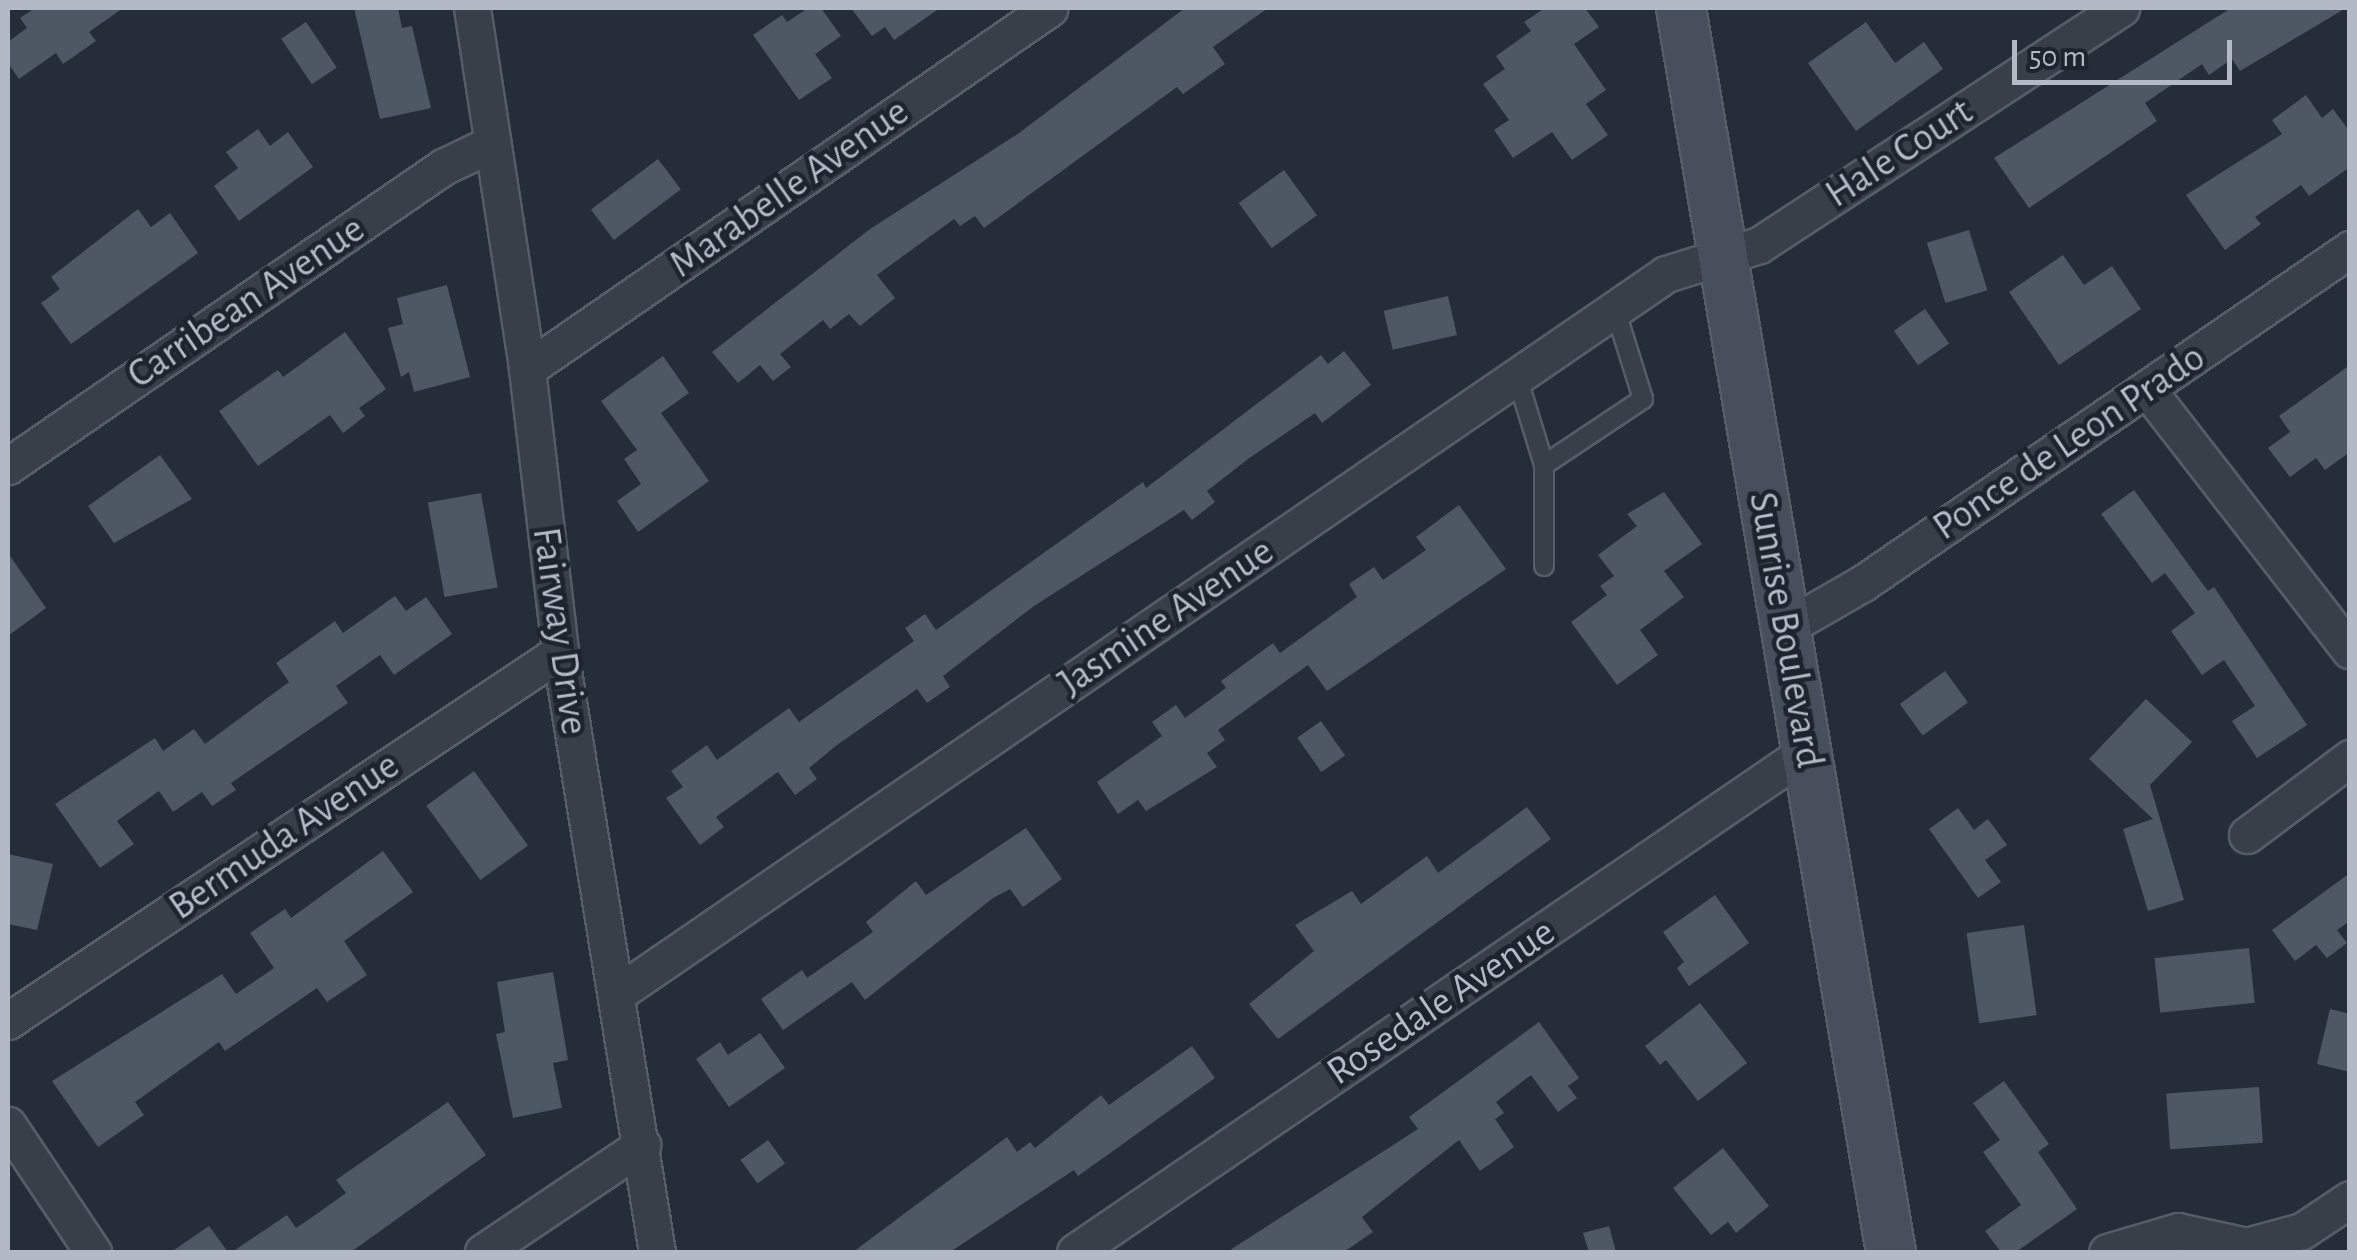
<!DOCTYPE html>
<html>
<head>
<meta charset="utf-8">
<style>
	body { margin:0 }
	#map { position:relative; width:2357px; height:1260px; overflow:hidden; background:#252d39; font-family:"Alegreya Sans",sans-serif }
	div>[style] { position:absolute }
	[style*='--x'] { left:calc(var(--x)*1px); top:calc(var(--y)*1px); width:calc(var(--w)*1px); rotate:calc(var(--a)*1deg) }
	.building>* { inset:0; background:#4e5764; transform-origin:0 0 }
	.roads { filter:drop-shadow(2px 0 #565d67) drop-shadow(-2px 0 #565d67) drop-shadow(0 2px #565d67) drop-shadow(0 -2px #565d67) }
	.lane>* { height:18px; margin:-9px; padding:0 9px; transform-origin:9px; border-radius:9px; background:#383f49 }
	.street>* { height:35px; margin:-17.5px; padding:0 17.5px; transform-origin:17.5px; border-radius:17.5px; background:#383f49 }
	.secondary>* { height:48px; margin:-24px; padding:0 24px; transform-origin:24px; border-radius:24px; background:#474e5c }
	span { translate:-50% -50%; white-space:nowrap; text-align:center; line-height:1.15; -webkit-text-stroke:9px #1d242e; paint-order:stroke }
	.street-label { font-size:40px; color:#b4bac5 }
	.frame { position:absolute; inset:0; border:10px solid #b4bac5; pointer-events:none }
	.scale { position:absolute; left:2012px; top:40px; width:220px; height:45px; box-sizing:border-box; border:5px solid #b4bac5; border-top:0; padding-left:12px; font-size:30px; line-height:35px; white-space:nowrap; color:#b4bac5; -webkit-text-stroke:8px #1d242e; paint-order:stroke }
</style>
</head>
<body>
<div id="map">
	<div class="building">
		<i style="clip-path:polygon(35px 8px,123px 8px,89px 32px,96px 41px,63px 64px,56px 53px,19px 79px,8px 63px,8px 42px,27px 28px,20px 18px)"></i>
		<i style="clip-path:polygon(354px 8px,398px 8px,402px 28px,412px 26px,431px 108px,380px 119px)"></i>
		<i style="clip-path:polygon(808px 8px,821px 8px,841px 36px,815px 54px,832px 78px,799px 100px,753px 35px,782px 15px,787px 22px)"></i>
		<i style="clip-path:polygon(851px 8px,940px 8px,894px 40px,885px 27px,872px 36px)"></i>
		<i style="clip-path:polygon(1185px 8px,1268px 8px,1213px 47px,1225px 64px,1183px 94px,1177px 87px,984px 228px,975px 216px,960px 226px,954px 219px,877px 275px,895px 298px,860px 326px,849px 314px,830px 329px,823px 320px,780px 354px,791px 367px,773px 381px,760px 365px,738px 383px,712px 352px,870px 229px,1019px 133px)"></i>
		<i style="clip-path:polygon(1545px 8px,1585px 8px,1599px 27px,1574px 44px,1606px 90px,1586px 104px,1608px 135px,1572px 160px,1552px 132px,1513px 158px,1494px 130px,1509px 120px,1483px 84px,1505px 69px,1496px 56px,1531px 31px,1524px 22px)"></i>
		<i style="clip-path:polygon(2231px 8px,2346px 8px,2240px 71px,2232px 59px,2209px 75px,2202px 64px,2145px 103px,2157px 121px,2029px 208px,1994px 158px)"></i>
		<i style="left:306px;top:22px;width:55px;height:30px;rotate:56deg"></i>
		<i style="clip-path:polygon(1866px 22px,1895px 63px,1924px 42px,1943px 69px,1856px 131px,1808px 63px)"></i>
		<i style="clip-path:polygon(2306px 95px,2322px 118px,2333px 109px,2350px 132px,2350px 167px,2309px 196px,2301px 185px,2255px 217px,2261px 224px,2225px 250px,2186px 195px,2282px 134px,2272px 120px)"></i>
		<i style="clip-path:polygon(258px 129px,270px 146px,288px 132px,313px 167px,239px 221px,214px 186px,238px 168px,226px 152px)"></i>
		<i style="left:658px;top:159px;width:38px;height:84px;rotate:53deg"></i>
		<i style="left:1284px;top:170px;width:56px;height:56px;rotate:54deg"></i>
		<i style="clip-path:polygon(138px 209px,151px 227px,170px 213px,198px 253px,71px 344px,41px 303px,60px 289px,51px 277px)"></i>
		<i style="left:1969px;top:230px;width:63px;height:44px;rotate:73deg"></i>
		<i style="clip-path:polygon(2063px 255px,2084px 285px,2112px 266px,2141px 309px,2059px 365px,2009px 292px)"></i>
		<i style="clip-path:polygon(447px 285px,470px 377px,414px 392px,409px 372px,401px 377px,388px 328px,403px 324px,397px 298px)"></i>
		<i style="left:1448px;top:296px;width:40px;height:66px;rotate:77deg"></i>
		<i style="left:1925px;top:309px;width:42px;height:38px;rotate:55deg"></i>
		<i style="clip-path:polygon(345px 332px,386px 389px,359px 408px,365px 416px,343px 433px,330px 415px,258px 466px,219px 411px,278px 370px,283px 377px)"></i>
		<i style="clip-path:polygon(1344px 351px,1371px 385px,1322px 423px,1315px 413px,1248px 459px,1207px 491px,1215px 502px,1192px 520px,1184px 510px,1034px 606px,943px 676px,950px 687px,927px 703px,917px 689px,837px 745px,809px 768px,817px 779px,795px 795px,778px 772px,716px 817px,724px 827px,700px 845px,666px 798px,683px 787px,671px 771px,707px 745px,717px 760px,789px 708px,799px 722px,914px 641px,905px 628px,925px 614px,936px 630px,1143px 482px,1146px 488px,1321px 355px,1328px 364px)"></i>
		<i style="clip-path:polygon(663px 356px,689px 393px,661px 413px,709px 481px,638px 532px,617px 501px,641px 484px,624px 459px,637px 450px,601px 401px)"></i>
		<i style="clip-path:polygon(2350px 365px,2350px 452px,2325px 470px,2316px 458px,2290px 477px,2268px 448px,2290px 432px,2279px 416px)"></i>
		<i style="clip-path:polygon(160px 455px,192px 499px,114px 543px,88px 506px)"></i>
		<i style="clip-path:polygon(2134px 490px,2208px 591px,2214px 587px,2307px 725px,2257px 758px,2232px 721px,2255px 706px,2224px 660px,2202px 675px,2171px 631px,2195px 613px,2165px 573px,2152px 583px,2101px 514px)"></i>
		<i style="clip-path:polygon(1664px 492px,1702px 544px,1664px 571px,1684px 597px,1640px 630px,1658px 655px,1617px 685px,1571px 622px,1607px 595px,1600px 586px,1614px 576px,1598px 555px,1637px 526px,1627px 514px)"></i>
		<i style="left:481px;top:493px;width:96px;height:54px;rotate:80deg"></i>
		<i style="clip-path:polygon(1459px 505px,1506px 569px,1327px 691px,1308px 665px,1218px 730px,1225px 740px,1207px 753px,1217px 767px,1146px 811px,1138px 800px,1118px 814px,1097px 782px,1162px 736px,1152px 722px,1176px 705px,1185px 718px,1226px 688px,1221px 681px,1273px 643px,1280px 653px,1357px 597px,1349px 584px,1374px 567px,1383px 580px,1426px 550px,1416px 537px)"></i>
		<i style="clip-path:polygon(8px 553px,46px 608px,8px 636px)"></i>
		<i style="clip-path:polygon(395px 596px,406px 611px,426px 597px,452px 634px,394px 675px,380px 655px,336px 686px,348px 703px,231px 783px,236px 790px,212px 806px,202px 792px,173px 812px,159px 791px,117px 821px,134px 844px,100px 868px,55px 804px,155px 738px,163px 751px,194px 729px,205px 744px,289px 682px,276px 663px,335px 621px,343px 633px)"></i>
		<i style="left:1945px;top:671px;width:39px;height:56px;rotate:54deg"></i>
		<i style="clip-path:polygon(2146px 699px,2192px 742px,2150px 785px,2184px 900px,2148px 911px,2123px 829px,2153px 819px,2089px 759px)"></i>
		<i style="left:1321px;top:721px;width:42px;height:29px;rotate:55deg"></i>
		<i style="left:474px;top:771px;width:92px;height:59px;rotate:54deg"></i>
		<i style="clip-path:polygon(1527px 807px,1551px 839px,1278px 1039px,1249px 1004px,1314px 951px,1295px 925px,1352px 891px,1361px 904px,1427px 856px,1438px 873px)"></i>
		<i style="clip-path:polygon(1958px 808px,1974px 830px,1988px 819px,2007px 845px,1985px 860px,2001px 882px,1978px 898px,1929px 829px)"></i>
		<i style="clip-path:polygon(1026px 828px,1062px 879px,1023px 907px,1010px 889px,993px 898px,865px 1000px,852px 982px,783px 1030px,761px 999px,802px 970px,807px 978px,873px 932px,866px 922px,916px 881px,926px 895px)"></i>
		<i style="clip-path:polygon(383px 851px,413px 892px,344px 941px,367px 975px,327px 1002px,317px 988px,225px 1051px,219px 1042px,135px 1102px,144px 1115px,98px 1147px,52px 1081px,222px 974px,236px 994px,274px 968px,250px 933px,285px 909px,291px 918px)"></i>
		<i style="clip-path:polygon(8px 854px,53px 864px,37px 930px,8px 924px)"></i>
		<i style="clip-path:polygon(2350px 873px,2350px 921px,2337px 930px,2347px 943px,2327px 958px,2316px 945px,2295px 961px,2272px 930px)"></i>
		<i style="clip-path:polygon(1715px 895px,1749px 943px,1689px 986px,1677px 968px,1684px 962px,1663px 932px)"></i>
		<i style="left:2024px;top:925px;width:91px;height:58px;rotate:82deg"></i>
		<i style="left:2249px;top:948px;width:55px;height:95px;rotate:84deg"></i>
		<i style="clip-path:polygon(553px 972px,568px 1060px,553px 1063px,562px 1108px,513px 1118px,496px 1034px,505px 1032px,497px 982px)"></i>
		<i style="clip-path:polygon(1700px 1003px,1747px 1063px,1698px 1101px,1666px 1060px,1660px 1065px,1645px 1046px)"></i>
		<i style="clip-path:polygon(2330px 1009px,2350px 1014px,2350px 1072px,2317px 1064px)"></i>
		<i style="clip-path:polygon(1539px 1022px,1579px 1078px,1568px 1086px,1577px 1098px,1558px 1112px,1531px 1075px,1496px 1102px,1504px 1113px,1495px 1119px,1514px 1147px,1480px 1171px,1459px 1140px,1362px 1217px,1373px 1232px,1344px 1252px,1227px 1252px,1418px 1129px,1409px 1117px)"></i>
		<i style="clip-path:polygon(760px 1033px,785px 1068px,729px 1107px,696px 1059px,720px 1042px,728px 1055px)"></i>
		<i style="clip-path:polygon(1192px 1046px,1215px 1078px,1078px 1176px,1074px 1170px,950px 1252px,853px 1252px,1007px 1137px,1017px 1152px,1030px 1142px,1035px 1148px,1101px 1095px,1109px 1105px)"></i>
		<i style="clip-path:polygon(2004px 1081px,2049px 1144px,2038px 1152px,2077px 1209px,2016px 1252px,2001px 1252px,1985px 1231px,2021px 1205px,1983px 1152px,2000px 1140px,1973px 1103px)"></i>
		<i style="left:2259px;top:1087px;width:56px;height:93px;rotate:86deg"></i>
		<i style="clip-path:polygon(448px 1102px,486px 1155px,351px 1252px,232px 1252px,287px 1215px,296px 1228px,318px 1213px,346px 1193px,336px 1180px)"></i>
		<i style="left:768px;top:1140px;width:29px;height:34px;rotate:54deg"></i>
		<i style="clip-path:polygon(1723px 1148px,1769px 1206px,1736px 1233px,1728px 1222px,1711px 1235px,1673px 1188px)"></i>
		<i style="clip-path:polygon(209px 1226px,228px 1252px,171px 1252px)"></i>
		<i style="clip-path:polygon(1609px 1226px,1616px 1252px,1589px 1252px,1583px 1233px)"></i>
	</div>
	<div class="roads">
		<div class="lane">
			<i style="--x:1517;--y:377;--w:92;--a:72.9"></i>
			<i style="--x:1544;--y:465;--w:119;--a:-33.7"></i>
			<i style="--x:1643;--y:399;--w:94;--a:-107.3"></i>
			<i style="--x:1544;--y:465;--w:101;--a:90"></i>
		</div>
		<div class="street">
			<i style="--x:472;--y:8;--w:365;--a:81.3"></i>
			<i style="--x:527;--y:369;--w:285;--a:83.3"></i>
			<i style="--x:560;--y:652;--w:608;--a:80.82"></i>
			<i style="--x:527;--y:369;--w:635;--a:-34.62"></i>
			<i style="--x:2147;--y:389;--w:331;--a:52.2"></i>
			<i style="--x:8;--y:466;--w:528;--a:-34.5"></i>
			<i style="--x:443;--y:167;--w:51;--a:-25.6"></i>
			<i style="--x:1785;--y:628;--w:90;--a:-30"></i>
			<i style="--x:1863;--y:583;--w:591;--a:-34.44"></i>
			<i style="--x:2247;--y:835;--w:129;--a:-36.8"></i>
			<i style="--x:618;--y:993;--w:1271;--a:-34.45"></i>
			<i style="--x:1666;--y:274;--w:97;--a:-17.3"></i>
			<i style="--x:1759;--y:245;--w:433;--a:-33.2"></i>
			<i style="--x:8;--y:1021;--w:664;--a:-33.76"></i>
			<i style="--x:8;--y:1125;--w:153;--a:56.2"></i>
			<i style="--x:483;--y:1252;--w:192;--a:-33.9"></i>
			<i style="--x:1075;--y:1252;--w:887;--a:-34.39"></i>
			<i style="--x:2107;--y:1252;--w:74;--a:-16.5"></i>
			<i style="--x:2178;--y:1231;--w:71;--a:12.3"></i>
			<i style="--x:2247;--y:1246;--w:57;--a:-15.3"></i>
			<i style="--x:2302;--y:1231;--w:58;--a:-33.7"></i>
		</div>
		<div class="secondary">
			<i style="--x:1681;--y:8;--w:1262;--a:80.42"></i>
		</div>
	</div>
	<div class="street-label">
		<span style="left:1899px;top:153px;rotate:-33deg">Hale Court</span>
		<span style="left:789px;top:188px;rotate:-35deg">Marabelle Avenue</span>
		<span style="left:246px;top:302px;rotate:-34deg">Carribean Avenue</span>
		<span style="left:2069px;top:442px;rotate:-34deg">Ponce de Leon Prado</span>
		<span style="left:1166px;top:617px;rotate:-34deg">Jasmine Avenue</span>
		<span style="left:1786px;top:630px;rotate:80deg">Sunrise Boulevard</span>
		<span style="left:560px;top:631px;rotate:82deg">Fairway Drive</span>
		<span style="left:284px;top:836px;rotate:-34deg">Bermuda Avenue</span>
		<span style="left:1441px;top:1002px;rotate:-34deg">Rosedale Avenue</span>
	</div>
	<div class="frame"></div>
	<div class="scale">50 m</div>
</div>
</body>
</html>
